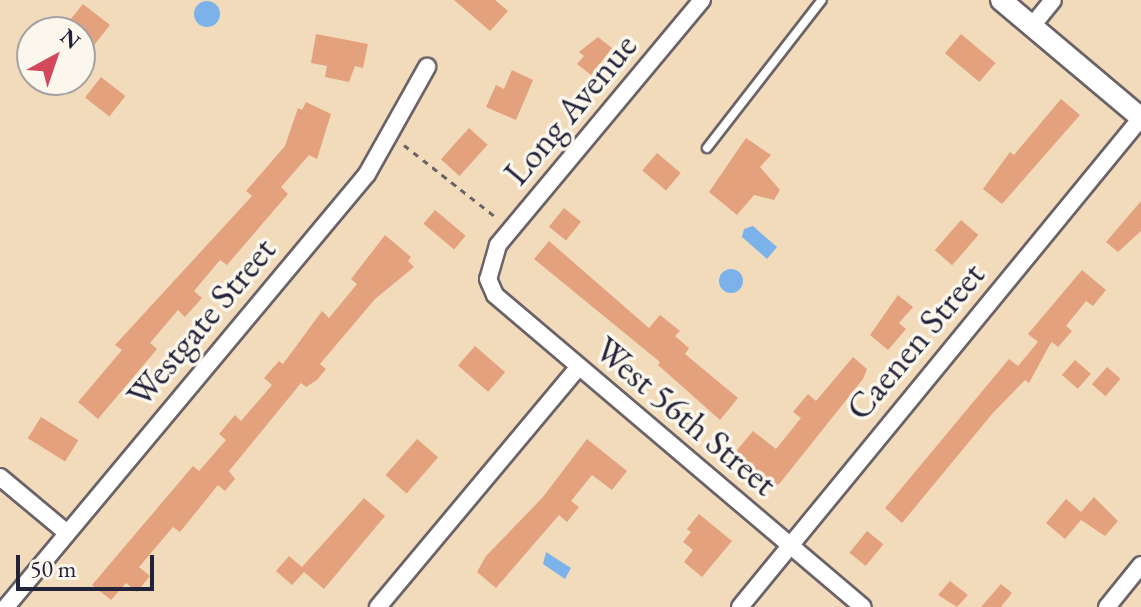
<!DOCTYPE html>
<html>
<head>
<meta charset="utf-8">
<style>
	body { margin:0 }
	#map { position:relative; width:1141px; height:607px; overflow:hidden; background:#f2dbbb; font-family:"EB Garamond",serif }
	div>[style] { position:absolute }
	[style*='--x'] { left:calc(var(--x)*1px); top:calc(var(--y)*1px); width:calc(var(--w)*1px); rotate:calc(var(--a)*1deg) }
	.water>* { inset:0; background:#7bb2ea }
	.round { border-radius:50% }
	.building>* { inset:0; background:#e3a27d; transform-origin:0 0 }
	.path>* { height:3px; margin-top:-1.5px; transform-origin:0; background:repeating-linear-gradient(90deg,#6b6368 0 6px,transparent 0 12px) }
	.roads { filter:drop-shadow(2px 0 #6b6368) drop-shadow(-2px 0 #6b6368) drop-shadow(0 2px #6b6368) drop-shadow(0 -2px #6b6368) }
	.service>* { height:8px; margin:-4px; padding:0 4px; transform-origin:4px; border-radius:4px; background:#fff }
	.minor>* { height:16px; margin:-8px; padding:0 8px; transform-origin:8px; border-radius:8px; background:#fff }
	.tertiary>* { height:20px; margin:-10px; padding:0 10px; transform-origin:10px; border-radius:10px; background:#fff }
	span { translate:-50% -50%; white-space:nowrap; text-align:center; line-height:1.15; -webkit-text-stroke:7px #fbf7ec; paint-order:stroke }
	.street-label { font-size:36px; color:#22223b }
	.north { position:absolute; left:16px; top:16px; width:80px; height:80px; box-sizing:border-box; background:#fbf7ec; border:2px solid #a4a2a5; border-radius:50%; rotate:40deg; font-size:22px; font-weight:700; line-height:32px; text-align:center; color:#22223b }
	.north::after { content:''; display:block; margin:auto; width:28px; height:36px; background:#d1495b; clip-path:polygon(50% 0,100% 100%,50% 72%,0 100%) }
	.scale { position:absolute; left:16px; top:555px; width:138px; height:36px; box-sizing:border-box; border:4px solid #22223b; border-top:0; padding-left:10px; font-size:24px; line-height:28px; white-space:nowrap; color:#22223b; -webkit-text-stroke:6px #fbf7ec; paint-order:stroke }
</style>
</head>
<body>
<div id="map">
	<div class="water">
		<i class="round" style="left:194px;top:1px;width:26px;height:26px"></i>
		<i style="clip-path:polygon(753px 226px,777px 247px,767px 259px,742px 237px,744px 229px)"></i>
		<i class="round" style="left:719px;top:269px;width:24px;height:24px"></i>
		<i style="clip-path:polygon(546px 552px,571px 568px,565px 579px,543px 564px)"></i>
	</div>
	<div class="building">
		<i style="clip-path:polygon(454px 0,495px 0,508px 11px,490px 31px)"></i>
		<i style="clip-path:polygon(83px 4px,110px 25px,80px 63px,80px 32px,60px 32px)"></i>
		<i style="clip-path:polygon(316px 34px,368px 44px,363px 68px,355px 66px,349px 82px,325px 77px,327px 66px,311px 63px)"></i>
		<i style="left:961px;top:34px;width:45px;height:25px;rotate:40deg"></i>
		<i style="clip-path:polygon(598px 37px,612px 48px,591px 75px,577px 64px,584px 56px,579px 52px)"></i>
		<i style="clip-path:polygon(512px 70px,533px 80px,516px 120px,486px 107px,496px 85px,504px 89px)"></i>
		<i style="left:101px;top:77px;width:31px;height:26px;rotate:38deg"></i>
		<i style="clip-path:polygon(1061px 99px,1080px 115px,1002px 204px,983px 189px,1010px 152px,1014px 155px)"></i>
		<i style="clip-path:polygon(306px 102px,331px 114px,317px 159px,309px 155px,281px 187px,288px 194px,227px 265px,220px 260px,194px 291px,202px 298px,185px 317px,178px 310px,150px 343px,157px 349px,98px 419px,78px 402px,122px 350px,115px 345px,252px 196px,246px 191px,285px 146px,298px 108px,302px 110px)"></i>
		<i style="left:469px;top:128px;width:25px;height:42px;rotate:42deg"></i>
		<i style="clip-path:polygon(746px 138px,771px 155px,760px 167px,780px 190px,774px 200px,754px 195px,737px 215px,709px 192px)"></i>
		<i style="left:657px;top:153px;width:31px;height:23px;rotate:40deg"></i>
		<i style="clip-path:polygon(1141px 201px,1141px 231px,1118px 252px,1106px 242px)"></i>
		<i style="left:564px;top:208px;width:22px;height:24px;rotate:39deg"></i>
		<i style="left:435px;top:210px;width:40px;height:18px;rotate:40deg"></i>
		<i style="left:961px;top:220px;width:23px;height:40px;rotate:41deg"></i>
		<i style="clip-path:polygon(385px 235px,411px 257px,408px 261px,414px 267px,375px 299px,320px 364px,326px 369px,317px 380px,306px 387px,301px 383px,229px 471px,235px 479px,225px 491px,218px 485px,180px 532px,173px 527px,139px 567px,150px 576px,137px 592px,126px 583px,111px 600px,92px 585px,193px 466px,199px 471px,226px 440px,219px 434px,235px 415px,241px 421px,272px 385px,264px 378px,279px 361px,283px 364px,322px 311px,329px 318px,357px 284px,351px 279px)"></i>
		<i style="clip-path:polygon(549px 241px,649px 328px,660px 315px,680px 331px,675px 336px,689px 348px,685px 354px,738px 398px,720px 420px,658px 365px,660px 362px,534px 259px)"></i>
		<i style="clip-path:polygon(1082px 270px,1106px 290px,1093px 306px,1086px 301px,1066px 326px,1072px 331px,1058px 347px,1052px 342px,1049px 346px,1029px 383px,1025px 380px,992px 414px,902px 523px,885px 508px,1009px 359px,1018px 366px,1038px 342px,1028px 334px)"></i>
		<i style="clip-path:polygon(898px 295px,913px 307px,899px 323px,906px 329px,888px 350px,870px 335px)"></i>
		<i style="left:475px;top:346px;width:40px;height:26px;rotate:41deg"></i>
		<i style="clip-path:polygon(853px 357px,867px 369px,863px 379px,780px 483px,772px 489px,732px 456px,753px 431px,776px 449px,801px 418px,793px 412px,808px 394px,816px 401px)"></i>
		<i style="left:1075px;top:360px;width:21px;height:20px;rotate:41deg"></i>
		<i style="left:1107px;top:367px;width:18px;height:23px;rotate:41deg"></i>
		<i style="left:41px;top:417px;width:44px;height:25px;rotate:32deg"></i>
		<i style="left:417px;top:439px;width:28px;height:48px;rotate:41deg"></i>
		<i style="clip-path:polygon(587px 439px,627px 471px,612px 490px,592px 475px,571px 501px,579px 507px,567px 522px,559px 515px,496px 588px,477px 572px,486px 556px,543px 497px)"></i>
		<i style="clip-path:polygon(1094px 497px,1118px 521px,1105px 536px,1081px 520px,1065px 539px,1046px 523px,1066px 499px,1081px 512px)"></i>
		<i style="clip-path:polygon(364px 498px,385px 516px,324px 589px,304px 572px,292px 585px,276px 571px,289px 556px,302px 567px)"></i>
		<i style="clip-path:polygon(699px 514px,732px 541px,702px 577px,684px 562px,693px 550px,683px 542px,691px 532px,687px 529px)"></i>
		<i style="left:867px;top:531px;width:21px;height:28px;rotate:39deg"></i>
		<i style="clip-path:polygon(950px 581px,968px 595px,957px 607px,938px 595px)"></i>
		<i style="clip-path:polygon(1001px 584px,1012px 593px,1001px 607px,981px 607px)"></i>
	</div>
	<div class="path">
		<i style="--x:404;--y:145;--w:118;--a:38.1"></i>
	</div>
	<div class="roads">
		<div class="service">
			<i style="--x:707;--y:148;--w:187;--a:-52.2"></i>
		</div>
		<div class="minor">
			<i style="--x:702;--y:0;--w:319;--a:129.8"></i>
			<i style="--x:498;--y:245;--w:35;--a:106"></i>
			<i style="--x:488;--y:279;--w:17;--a:66"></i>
			<i style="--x:495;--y:295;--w:482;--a:40.3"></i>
			<i style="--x:1032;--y:26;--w:33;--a:-51"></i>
			<i style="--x:0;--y:477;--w:86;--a:39.8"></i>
			<i style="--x:6;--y:607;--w:564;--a:-50.18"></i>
			<i style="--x:367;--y:174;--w:123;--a:-60.7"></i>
			<i style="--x:378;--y:607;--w:313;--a:-50.1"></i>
			<i style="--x:740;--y:607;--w:632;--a:-50.65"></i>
			<i style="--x:1107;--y:607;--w:54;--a:-51"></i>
		</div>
		<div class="tertiary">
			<i style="--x:1001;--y:0;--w:183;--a:40.1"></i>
		</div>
	</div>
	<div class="street-label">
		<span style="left:570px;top:109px;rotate:-50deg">Long Avenue</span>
		<span style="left:201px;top:322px;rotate:-50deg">Westgate Street</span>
		<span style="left:915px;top:341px;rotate:-50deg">Caenen Street</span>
		<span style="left:686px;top:416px;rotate:40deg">West 56th Street</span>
	</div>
	<div class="north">N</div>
	<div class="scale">50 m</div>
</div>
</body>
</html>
